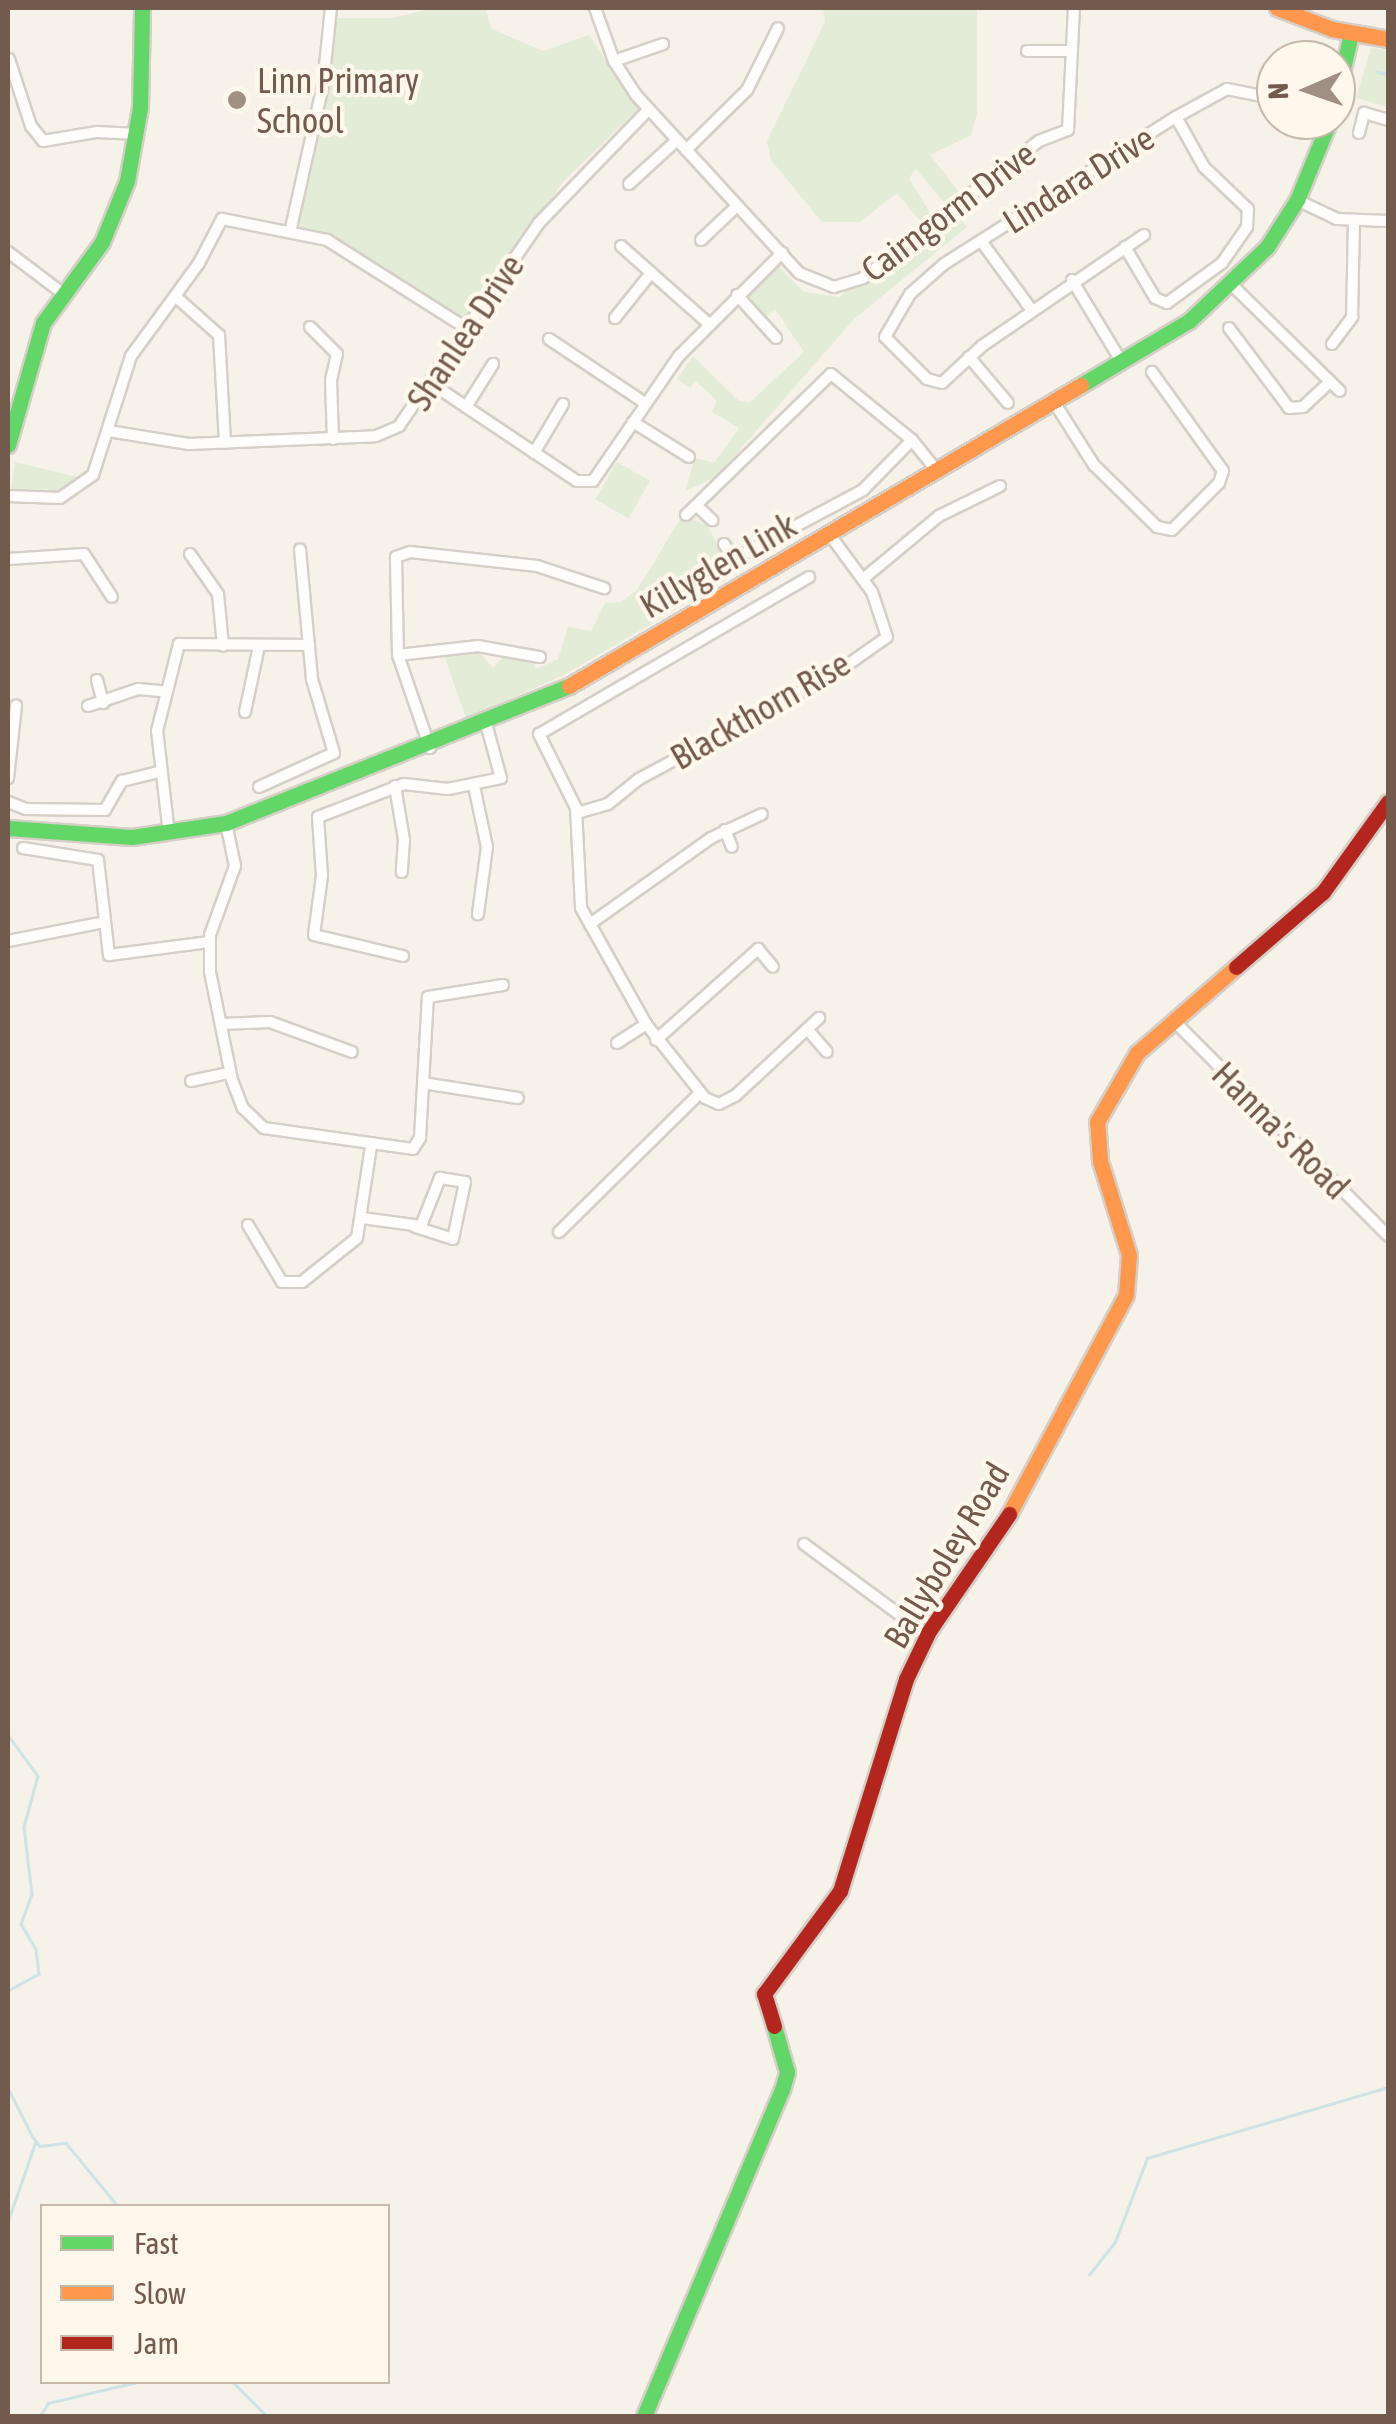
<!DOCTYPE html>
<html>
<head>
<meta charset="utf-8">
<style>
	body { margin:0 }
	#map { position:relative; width:1396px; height:2424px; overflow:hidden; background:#f6f2ea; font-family:"Asap Condensed",sans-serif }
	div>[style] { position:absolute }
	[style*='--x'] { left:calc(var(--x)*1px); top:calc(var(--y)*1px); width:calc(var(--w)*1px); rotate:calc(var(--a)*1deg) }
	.green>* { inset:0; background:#e2ecd6; transform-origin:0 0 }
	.stream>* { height:2.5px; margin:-1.25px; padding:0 1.25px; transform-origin:1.25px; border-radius:1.25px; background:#cde3e5 }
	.roads { filter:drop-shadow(2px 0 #d5cfc8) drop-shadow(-2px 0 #d5cfc8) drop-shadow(0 2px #d5cfc8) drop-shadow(0 -2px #d5cfc8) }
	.street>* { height:10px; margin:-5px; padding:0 5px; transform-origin:5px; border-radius:5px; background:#fefdfc }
	.fast>* { height:15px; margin:-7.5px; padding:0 7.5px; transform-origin:7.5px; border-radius:7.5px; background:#63d668 }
	.slow>* { height:15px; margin:-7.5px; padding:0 7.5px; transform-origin:7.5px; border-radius:7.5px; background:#ff974d }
	.jam>* { height:15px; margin:-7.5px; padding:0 7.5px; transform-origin:7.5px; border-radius:7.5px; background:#b3261e }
	.dots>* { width:28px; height:28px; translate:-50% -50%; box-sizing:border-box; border:5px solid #fef7eb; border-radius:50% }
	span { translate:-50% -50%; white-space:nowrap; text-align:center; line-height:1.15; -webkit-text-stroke:9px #fef7eb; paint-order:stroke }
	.poi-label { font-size:35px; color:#725a4c }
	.left { translate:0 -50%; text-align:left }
	.street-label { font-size:35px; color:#725a4c }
	.frame { position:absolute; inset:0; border:10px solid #725a4c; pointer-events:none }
	.legend { position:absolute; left:40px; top:2204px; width:350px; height:180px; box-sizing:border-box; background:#fef7eb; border:2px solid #c6b8ab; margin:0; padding:12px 18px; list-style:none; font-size:30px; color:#725a4c }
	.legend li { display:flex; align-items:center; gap:20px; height:50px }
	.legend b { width:50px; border:2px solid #c6b8ab }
	.north { position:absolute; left:1256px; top:40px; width:100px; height:100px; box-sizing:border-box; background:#fef7eb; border:2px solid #c6b8ab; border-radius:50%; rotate:268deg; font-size:28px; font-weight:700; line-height:40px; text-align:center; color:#725a4c }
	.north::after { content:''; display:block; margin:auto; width:35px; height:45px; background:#a08f83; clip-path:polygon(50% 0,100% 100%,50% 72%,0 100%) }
</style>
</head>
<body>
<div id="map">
	<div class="green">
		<i style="clip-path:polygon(435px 8px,485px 8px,492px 29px,543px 51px,589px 35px,638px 109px,563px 182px,463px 323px,296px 226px,335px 18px,391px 18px)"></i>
		<i style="clip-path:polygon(823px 8px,977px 8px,977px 114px,971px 135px,930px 155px,959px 192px,945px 204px,916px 169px,909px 178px,930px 213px,921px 222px,897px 193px,860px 222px,822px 222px,771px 160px,767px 141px,825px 22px)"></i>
		<i style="clip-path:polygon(1371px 48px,1388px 50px,1388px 107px,1356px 98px)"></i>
		<i style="clip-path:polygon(955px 212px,967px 227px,854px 319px,716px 477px,685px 491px,695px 458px,714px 463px,739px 428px,712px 412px,717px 401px,696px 381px,690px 388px,677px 379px,693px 356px,739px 401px,750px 402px,804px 352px,775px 309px,763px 319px,742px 296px,778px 266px,804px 292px,839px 297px)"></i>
		<i style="clip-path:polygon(15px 462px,82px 478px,54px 494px,48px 489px,19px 493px,11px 489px)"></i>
		<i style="left:617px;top:462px;width:38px;height:43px;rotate:30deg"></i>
		<i style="clip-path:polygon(682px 516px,707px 525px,724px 557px,719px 570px,737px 574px,562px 676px,466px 718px,444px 655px,480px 653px,493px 668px,506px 654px,532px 661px,536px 669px,558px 659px,568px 627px,591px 631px,605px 603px,621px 602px,637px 590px)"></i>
	</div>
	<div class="stream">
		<i style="--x:1377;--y:72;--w:11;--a:10"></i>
		<i style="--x:8;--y:1735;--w:51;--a:53.8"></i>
		<i style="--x:38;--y:1776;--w:53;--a:105.4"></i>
		<i style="--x:24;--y:1827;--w:67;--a:83.2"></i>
		<i style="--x:32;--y:1894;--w:32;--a:110"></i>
		<i style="--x:21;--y:1924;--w:29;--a:59"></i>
		<i style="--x:36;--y:1949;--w:25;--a:83"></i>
		<i style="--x:39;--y:1974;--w:35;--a:151"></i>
		<i style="--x:8;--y:2059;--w:29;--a:90"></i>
		<i style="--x:8;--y:2088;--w:55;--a:63"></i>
		<i style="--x:33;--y:2137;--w:11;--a:52"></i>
		<i style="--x:40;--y:2146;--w:26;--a:-7"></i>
		<i style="--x:66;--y:2143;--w:82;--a:50.5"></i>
		<i style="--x:8;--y:2221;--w:83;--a:-70.9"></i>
		<i style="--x:1089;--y:2275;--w:42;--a:-51.8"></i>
		<i style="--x:1115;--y:2242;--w:90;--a:-69.1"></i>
		<i style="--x:1147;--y:2158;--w:251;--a:-16.4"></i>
		<i style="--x:233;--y:2382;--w:48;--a:45"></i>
		<i style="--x:40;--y:2416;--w:15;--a:-58"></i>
		<i style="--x:48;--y:2403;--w:91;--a:-13.3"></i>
	</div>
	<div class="roads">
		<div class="street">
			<i style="--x:595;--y:8;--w:56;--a:70.3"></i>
			<i style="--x:614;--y:61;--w:40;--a:57.1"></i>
			<i style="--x:636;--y:95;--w:241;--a:47.5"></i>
			<i style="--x:799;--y:273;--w:38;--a:22"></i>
			<i style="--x:834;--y:287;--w:30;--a:-17"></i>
			<i style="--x:863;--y:278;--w:223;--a:-37.9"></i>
			<i style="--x:1039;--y:141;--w:31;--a:-21"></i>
			<i style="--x:1068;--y:130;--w:122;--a:-87.2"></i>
			<i style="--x:1027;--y:51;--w:45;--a:0"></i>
			<i style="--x:9;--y:59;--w:71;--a:71.8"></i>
			<i style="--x:31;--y:126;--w:19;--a:51"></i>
			<i style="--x:43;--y:141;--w:55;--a:-9.5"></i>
			<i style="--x:97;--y:132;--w:41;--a:2.8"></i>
			<i style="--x:614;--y:61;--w:52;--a:-19.1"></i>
			<i style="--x:1359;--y:133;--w:21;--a:-76"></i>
			<i style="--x:1364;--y:113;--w:25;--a:16"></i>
			<i style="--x:686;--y:150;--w:86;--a:-44.5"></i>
			<i style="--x:747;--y:90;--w:69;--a:-63.4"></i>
			<i style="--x:629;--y:184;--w:65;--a:-42.5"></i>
			<i style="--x:1297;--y:200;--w:44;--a:25.4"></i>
			<i style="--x:1337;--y:219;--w:51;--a:2.2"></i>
			<i style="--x:291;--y:228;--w:147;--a:-77.4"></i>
			<i style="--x:323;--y:85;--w:77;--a:-84.1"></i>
			<i style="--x:1144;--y:235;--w:196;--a:145.6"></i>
			<i style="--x:982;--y:346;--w:54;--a:137.2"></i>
			<i style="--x:942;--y:383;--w:16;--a:-165"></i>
			<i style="--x:927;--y:379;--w:59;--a:-135"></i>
			<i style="--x:885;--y:337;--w:50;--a:-59.8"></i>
			<i style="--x:910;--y:294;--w:45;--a:-41.4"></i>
			<i style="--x:944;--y:264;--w:275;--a:-32.4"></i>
			<i style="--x:1176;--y:117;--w:58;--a:-28.8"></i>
			<i style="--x:1227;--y:89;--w:50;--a:11.5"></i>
			<i style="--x:701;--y:240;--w:50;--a:-43.4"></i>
			<i style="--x:981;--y:241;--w:84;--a:53.7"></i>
			<i style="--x:621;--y:246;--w:118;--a:41.6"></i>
			<i style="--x:1125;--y:247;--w:59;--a:59.5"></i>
			<i style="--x:1155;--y:298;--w:13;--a:23"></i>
			<i style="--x:1167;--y:303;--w:68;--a:-36"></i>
			<i style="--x:1222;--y:263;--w:44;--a:-55.2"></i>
			<i style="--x:1247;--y:227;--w:18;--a:-87"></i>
			<i style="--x:1248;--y:209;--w:61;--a:-136.3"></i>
			<i style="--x:1204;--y:167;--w:57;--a:-119.2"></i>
			<i style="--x:8;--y:252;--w:66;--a:37"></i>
			<i style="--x:1072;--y:280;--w:95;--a:58.8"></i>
			<i style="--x:1232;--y:285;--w:151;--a:44.5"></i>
			<i style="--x:737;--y:295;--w:58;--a:47.8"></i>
			<i style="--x:175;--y:296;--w:59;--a:41.6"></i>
			<i style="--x:219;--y:335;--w:108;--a:86.8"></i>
			<i style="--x:615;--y:318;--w:58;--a:-51.3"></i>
			<i style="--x:310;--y:327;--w:38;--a:45"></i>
			<i style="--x:337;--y:354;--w:27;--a:103"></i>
			<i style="--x:331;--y:380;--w:59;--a:88.1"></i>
			<i style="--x:1229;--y:328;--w:100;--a:53.1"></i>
			<i style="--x:1289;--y:408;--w:14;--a:-4"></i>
			<i style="--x:1303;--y:407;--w:37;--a:-43"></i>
			<i style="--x:549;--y:339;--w:115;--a:33.7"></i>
			<i style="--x:1332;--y:344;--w:34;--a:-53"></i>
			<i style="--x:1352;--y:317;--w:97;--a:-88.8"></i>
			<i style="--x:969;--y:357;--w:60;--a:49.7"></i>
			<i style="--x:432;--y:384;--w:174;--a:33.8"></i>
			<i style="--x:577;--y:481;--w:16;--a:0"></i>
			<i style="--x:593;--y:481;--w:152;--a:-55.5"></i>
			<i style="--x:679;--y:356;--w:146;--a:-45"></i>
			<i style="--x:1054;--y:402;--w:75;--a:57.6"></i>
			<i style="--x:1094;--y:465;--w:88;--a:44.5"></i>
			<i style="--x:1157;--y:527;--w:15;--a:11"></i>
			<i style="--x:1172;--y:530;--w:66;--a:-45"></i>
			<i style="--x:1219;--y:483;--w:13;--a:-72"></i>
			<i style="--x:1223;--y:471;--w:122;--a:-125.6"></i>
			<i style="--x:466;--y:407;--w:51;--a:-57.9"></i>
			<i style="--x:633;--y:422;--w:66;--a:32"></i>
			<i style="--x:108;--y:431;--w:82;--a:9.1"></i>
			<i style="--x:189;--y:444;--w:187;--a:-2.4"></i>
			<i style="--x:376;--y:436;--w:25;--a:-23"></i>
			<i style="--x:399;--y:426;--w:247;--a:-55.4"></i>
			<i style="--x:539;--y:223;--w:158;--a:-46"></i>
			<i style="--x:534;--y:453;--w:57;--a:-59.4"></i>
			<i style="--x:8;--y:496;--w:52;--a:2.2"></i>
			<i style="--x:60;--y:498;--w:40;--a:-34.9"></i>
			<i style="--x:93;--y:475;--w:125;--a:-72.3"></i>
			<i style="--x:131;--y:356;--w:115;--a:-53.8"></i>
			<i style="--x:199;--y:263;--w:50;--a:-62.4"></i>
			<i style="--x:222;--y:219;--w:107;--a:11.3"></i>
			<i style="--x:327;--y:240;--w:167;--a:32.3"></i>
			<i style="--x:697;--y:506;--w:21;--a:43"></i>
			<i style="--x:686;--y:515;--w:202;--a:-44.2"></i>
			<i style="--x:831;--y:374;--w:104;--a:39.2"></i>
			<i style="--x:912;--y:440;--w:40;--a:51"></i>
			<i style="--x:724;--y:544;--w:22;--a:56"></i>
			<i style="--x:190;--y:554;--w:49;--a:55"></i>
			<i style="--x:218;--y:594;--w:52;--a:84.5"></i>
			<i style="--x:8;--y:559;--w:76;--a:-3.8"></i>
			<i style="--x:84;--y:554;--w:51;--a:56.9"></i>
			<i style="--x:719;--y:567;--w:163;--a:-28.1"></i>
			<i style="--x:863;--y:490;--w:70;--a:-45.6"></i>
			<i style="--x:809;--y:577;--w:312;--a:149.8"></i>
			<i style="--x:539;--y:734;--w:83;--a:63.4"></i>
			<i style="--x:576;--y:808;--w:100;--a:87.1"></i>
			<i style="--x:581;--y:908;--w:133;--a:60.7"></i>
			<i style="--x:646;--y:1024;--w:95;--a:51.4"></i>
			<i style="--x:705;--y:1098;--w:15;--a:23"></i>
			<i style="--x:719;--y:1104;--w:18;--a:-27"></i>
			<i style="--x:735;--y:1096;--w:115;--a:-42.9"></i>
			<i style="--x:863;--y:579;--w:99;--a:-39.7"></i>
			<i style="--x:939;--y:516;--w:68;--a:-26.2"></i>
			<i style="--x:398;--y:655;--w:81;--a:-6.4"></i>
			<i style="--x:478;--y:646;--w:63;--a:10.1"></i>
			<i style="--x:97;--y:680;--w:24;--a:75"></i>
			<i style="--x:88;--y:706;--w:53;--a:-18.8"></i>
			<i style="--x:138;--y:689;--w:25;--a:5"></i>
			<i style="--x:245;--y:712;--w:67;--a:-78"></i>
			<i style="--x:430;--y:748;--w:98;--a:-109"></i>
			<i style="--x:398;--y:655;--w:98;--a:-91.2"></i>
			<i style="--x:396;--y:557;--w:15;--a:-20"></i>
			<i style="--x:410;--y:552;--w:128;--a:6.3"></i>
			<i style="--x:537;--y:566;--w:71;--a:18.2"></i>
			<i style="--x:8;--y:778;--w:73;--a:-83.7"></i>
			<i style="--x:395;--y:786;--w:55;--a:80.5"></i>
			<i style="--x:404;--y:840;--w:32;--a:94"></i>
			<i style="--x:474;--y:786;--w:62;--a:78"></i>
			<i style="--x:487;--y:847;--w:68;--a:97.7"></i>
			<i style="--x:259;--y:787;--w:82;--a:-24.4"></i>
			<i style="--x:334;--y:753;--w:77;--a:-106.6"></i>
			<i style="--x:312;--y:679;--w:130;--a:-95.3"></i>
			<i style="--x:8;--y:802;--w:19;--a:21"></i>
			<i style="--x:26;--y:809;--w:79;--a:0.7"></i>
			<i style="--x:105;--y:810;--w:34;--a:-60"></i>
			<i style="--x:122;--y:781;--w:38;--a:-14"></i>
			<i style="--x:577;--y:813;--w:32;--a:-16"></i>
			<i style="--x:608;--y:804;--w:40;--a:-39"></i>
			<i style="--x:639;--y:779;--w:224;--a:-28.3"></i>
			<i style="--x:836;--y:673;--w:62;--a:-35.2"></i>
			<i style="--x:887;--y:637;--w:47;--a:-108.4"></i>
			<i style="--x:872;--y:592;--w:71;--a:-126.4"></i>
			<i style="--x:226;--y:823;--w:44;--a:78.2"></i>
			<i style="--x:235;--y:866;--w:73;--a:109.9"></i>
			<i style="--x:210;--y:935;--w:37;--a:90"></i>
			<i style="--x:210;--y:972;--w:110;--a:78.5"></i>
			<i style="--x:232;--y:1080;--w:30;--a:69"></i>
			<i style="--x:243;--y:1108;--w:29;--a:44"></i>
			<i style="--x:264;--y:1128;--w:150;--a:8"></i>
			<i style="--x:413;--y:1149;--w:13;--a:-58"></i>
			<i style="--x:420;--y:1138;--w:141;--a:-86.8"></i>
			<i style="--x:428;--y:997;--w:76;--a:-9.1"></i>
			<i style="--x:725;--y:830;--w:18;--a:68"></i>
			<i style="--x:169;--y:834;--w:104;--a:-96.6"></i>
			<i style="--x:157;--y:731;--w:90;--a:-75.8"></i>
			<i style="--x:179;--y:644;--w:130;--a:0.4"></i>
			<i style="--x:23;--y:848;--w:76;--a:9.1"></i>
			<i style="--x:98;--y:860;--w:96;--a:83.4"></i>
			<i style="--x:109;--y:955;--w:101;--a:-7.4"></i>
			<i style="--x:590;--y:924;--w:148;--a:-35.4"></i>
			<i style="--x:711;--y:838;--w:56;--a:-25.2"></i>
			<i style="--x:8;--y:941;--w:94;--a:-11.1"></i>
			<i style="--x:403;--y:956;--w:91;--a:-166.7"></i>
			<i style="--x:314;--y:935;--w:60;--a:-82.3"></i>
			<i style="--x:322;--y:876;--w:59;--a:-93.9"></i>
			<i style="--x:318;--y:817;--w:92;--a:-21"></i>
			<i style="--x:404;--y:784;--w:44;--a:6.5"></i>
			<i style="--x:448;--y:789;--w:54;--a:-11.7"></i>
			<i style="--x:501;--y:778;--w:53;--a:-105.4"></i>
			<i style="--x:1175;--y:1022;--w:302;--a:45.1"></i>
			<i style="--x:221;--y:1024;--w:49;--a:-2.3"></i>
			<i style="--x:270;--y:1022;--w:87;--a:20.1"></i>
			<i style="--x:807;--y:1029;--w:30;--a:49"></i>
			<i style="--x:656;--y:1040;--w:137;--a:-41.7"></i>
			<i style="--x:758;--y:949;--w:23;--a:50"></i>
			<i style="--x:617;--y:1043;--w:35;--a:-33"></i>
			<i style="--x:191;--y:1081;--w:40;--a:-12"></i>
			<i style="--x:423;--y:1083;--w:96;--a:9"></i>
			<i style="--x:362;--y:1218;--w:60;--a:7.7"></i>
			<i style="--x:421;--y:1226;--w:52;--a:-68.4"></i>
			<i style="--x:440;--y:1178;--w:25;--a:9"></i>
			<i style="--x:465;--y:1182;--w:58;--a:101.9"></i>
			<i style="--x:453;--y:1239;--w:40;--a:-162"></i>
			<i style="--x:248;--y:1225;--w:66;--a:59.2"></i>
			<i style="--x:282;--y:1282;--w:20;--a:0"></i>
			<i style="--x:302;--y:1282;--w:70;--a:-38.7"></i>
			<i style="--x:357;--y:1238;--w:93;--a:-81.3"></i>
			<i style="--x:559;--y:1232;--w:198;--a:-44.6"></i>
			<i style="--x:804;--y:1544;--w:153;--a:36.5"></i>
		</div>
		<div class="fast">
			<i style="--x:1336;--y:98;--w:66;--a:-76.8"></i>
			<i style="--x:1081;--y:385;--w:126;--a:-30.7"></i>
			<i style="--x:1189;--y:321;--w:108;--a:-43.5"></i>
			<i style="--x:1267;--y:247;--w:56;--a:-57.4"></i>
			<i style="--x:1297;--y:200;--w:87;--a:-67.6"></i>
			<i style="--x:8;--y:445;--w:127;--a:-74"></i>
			<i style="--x:43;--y:323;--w:100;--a:-53.9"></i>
			<i style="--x:102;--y:242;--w:66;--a:-67.7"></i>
			<i style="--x:127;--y:181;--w:75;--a:-80"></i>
			<i style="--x:140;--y:107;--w:99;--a:-88.8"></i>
			<i style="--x:8;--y:828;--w:124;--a:4.2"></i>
			<i style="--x:132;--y:837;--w:95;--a:-8.5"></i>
			<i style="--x:226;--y:823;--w:369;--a:-21.8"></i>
			<i style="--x:644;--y:2416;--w:354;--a:-67.1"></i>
			<i style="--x:782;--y:2090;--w:19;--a:-74"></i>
			<i style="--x:787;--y:2072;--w:48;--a:-105.8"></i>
		</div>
		<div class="slow">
			<i style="--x:1277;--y:8;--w:59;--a:20.9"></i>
			<i style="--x:1332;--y:29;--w:57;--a:10.1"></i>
			<i style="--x:569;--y:686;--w:594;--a:-30.45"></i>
			<i style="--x:1009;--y:1514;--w:248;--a:-61.9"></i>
			<i style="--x:1126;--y:1295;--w:40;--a:-85.7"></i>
			<i style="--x:1129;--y:1255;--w:98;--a:-107.1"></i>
			<i style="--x:1100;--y:1161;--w:39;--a:-94"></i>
			<i style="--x:1097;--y:1122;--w:80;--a:-59.9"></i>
			<i style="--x:1137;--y:1053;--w:131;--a:-41"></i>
		</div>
		<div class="jam">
			<i style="--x:1236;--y:967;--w:115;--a:-40.8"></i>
			<i style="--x:1323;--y:892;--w:111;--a:-54.2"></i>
			<i style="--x:774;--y:2026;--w:34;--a:-107"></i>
			<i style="--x:764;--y:1994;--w:128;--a:-53.6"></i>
			<i style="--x:840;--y:1891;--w:222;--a:-72.7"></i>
			<i style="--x:906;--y:1679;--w:53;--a:-64.4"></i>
			<i style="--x:929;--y:1631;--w:142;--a:-55.6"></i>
		</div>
	</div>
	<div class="dots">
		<i style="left:237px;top:100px;background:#a08f83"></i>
	</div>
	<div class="poi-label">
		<span class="left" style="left:257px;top:100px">Linn Primary<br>School</span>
	</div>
	<div class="street-label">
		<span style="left:1078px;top:179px;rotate:-32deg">Lindara Drive</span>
		<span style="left:948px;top:211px;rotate:-37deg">Cairngorm Drive</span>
		<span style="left:465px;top:332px;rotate:-56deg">Shanlea Drive</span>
		<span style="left:718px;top:565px;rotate:-30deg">Killyglen Link</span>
		<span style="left:760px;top:710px;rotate:-30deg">Blackthorn Rise</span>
		<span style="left:1281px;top:1130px;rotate:45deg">Hanna's Road</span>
		<span style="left:946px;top:1555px;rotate:-59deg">Ballyboley Road</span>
	</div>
	<div class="frame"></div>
	<ul class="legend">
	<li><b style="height:12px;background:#63d668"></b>Fast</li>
	<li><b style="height:12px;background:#ff974d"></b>Slow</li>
	<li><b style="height:12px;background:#b3261e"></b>Jam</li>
	</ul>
	<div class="north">N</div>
</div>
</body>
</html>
